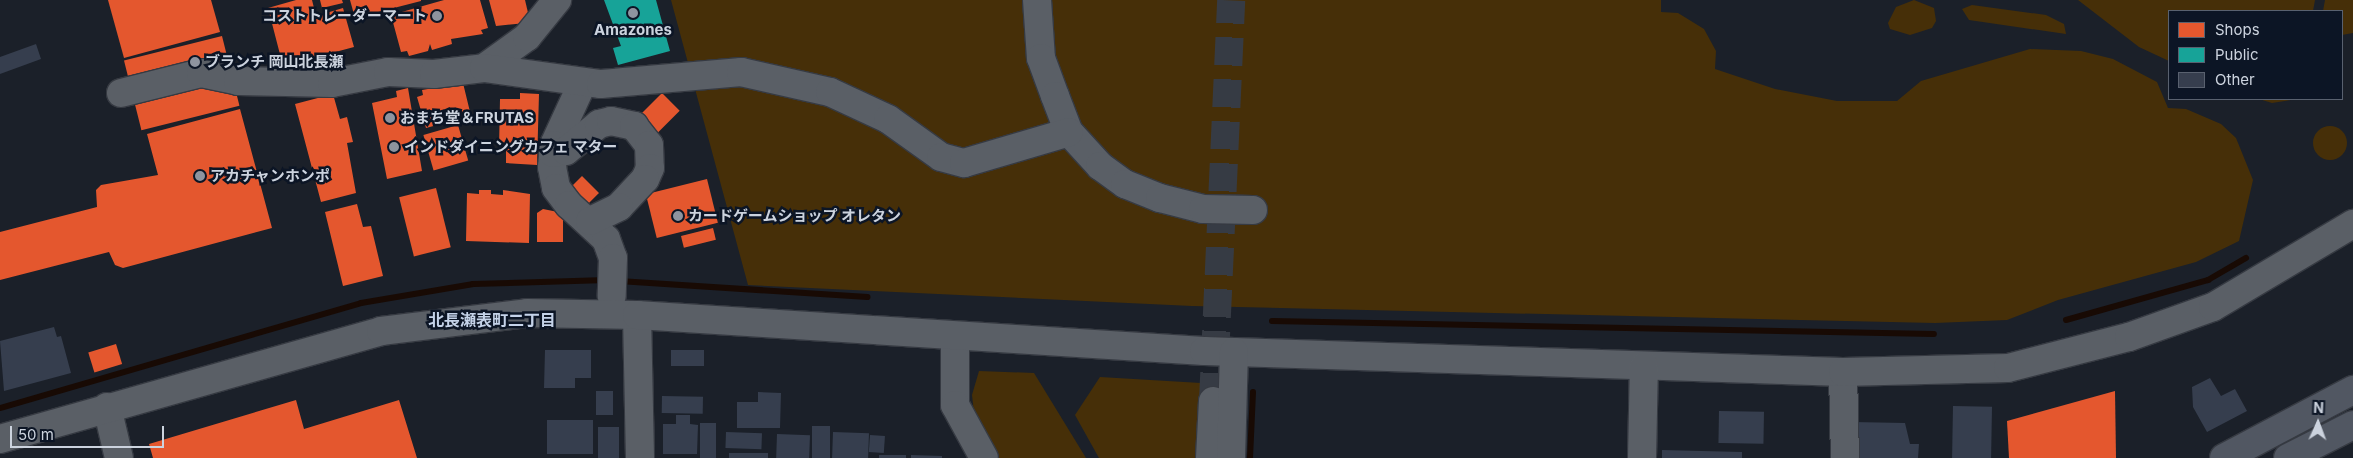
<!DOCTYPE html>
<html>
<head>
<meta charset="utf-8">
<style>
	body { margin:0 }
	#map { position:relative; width:2353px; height:458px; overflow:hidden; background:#1b2029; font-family:Inter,"Noto Sans JP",sans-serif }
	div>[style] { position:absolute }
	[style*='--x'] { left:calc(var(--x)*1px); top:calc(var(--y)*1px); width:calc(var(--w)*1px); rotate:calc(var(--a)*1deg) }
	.green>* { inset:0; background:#462f08 }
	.round { border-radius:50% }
	.shops>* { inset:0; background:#e4572e; transform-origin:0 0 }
	.public>* { inset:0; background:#17a398 }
	.stream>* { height:6px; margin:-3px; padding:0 3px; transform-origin:3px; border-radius:3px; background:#180a04 }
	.building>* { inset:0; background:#363e4e; transform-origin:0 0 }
	.minor-tunnel>* { height:28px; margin-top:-14px; transform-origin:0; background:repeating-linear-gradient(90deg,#363b44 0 28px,transparent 0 42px) }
	.roads { filter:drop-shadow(1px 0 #363a42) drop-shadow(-1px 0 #363a42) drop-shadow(0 1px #363a42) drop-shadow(0 -1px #363a42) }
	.minor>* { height:28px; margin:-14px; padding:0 14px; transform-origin:14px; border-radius:14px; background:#5a5f66 }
	.major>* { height:28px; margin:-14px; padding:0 14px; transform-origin:14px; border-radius:14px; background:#515762 }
	.dots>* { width:14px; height:14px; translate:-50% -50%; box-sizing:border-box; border:2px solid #0c1525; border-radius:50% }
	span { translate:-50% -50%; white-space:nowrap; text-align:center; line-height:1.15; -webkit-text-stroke:5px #0c1525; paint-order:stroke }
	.poi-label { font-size:15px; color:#ccd3de; font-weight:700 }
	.right { translate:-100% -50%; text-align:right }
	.left { translate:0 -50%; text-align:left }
	.neighbourhood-label { font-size:16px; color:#c5d3e9; font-weight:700 }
	.legend { position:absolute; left:2168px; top:10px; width:175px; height:90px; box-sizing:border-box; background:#0c1525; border:1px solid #59616f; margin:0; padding:6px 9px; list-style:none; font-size:15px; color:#ccd3de }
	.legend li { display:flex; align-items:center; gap:10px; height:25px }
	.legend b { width:25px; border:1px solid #59616f }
	.north { position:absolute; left:2293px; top:398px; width:50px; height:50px; -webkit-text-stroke:4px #0c1525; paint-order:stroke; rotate:2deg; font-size:14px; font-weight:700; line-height:20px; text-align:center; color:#ccd3de }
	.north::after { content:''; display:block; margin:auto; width:18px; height:22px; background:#ccd3de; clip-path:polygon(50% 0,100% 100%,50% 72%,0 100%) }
	.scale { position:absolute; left:10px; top:426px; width:154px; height:22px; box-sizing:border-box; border:2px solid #ccd3de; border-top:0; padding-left:6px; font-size:15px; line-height:18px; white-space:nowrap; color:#ccd3de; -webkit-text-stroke:4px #0c1525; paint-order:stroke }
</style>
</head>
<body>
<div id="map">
	<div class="green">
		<i style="clip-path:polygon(671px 0,1661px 0,1661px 12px,1678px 13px,1704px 29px,1716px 51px,1715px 69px,1775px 89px,1837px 101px,1897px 101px,1921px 81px,2030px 49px,2081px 51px,2113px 59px,2157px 82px,2168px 108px,2186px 109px,2221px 124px,2236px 138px,2253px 180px,2239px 241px,2196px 262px,2058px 300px,2007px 320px,1935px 323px,1192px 306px,748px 285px)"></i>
		<i style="clip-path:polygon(1914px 0,1934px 8px,1936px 21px,1932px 28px,1910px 35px,1890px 29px,1888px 23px,1896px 7px)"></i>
		<i style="clip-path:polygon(2078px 0,2315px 0,2313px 11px,2169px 11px,2169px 61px,2139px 47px)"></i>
		<i style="clip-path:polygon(2325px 0,2353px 0,2353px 33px,2342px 35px,2342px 11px,2323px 11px)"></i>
		<i style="clip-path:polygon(1972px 5px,2046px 15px,2064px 24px,2066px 34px,1969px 20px,1962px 9px)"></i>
		<i style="clip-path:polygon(2259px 99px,2297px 99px,2272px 103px)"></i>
		<i class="round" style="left:2313px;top:126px;width:34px;height:34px"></i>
		<i style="clip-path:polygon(979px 371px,1034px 373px,1086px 458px,995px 458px,975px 421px,972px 395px)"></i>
		<i style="clip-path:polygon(1100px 377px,1201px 383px,1198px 458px,1099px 458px,1075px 415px)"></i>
	</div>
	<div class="shops">
		<i style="clip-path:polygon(108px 0,211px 0,220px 32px,124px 58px)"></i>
		<i style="clip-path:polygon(296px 0,312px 0,316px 16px,343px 8px,354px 47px,283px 66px,268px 8px)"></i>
		<i style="clip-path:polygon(320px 0,342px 0,343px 3px,322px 8px)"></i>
		<i style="clip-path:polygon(350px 0,421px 0,421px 1px,355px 18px)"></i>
		<i style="clip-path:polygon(444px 0,480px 0,488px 28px,481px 30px,483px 34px,451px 39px,452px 44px,432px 50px,430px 44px,428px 51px,409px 56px,407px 51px,401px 52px,391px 15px)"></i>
		<i style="clip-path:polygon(489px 0,525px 0,529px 17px,526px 23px,496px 26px)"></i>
		<i style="left:222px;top:36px;width:72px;height:101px;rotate:76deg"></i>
		<i style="clip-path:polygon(463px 83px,471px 116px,426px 128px,417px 97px,423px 95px,422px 90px)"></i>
		<i style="clip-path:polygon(408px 88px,422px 171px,387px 179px,372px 103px,397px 97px,396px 91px)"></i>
		<i style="clip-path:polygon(520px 93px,539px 94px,537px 165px,506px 163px,506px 148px,499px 148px,500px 99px,520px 99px)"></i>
		<i style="left:662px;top:93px;width:25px;height:35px;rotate:45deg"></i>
		<i style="clip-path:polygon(333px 94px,340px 119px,347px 117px,353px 142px,347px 143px,356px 193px,321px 202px,295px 104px)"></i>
		<i style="clip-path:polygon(240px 109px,272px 228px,123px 268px,115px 265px,109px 252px,0 280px,0 232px,97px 207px,96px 190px,101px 185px,158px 175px,147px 134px)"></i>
		<i style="left:458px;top:125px;width:37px;height:36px;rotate:74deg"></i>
		<i style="left:582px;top:176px;width:24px;height:17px;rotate:45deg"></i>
		<i style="left:707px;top:179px;width:45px;height:63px;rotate:76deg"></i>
		<i style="left:436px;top:188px;width:61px;height:38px;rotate:76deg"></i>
		<i style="clip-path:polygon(479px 190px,491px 190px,491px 194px,503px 195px,503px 190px,530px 194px,529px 243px,466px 241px,467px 193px,479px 194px)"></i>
		<i style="clip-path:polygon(357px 204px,363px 227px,371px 226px,383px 276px,343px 286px,325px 212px)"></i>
		<i style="clip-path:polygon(543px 209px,563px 213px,563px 242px,537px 242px,537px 213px)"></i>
		<i style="left:713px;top:228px;width:12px;height:33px;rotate:76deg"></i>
		<i style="left:116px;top:344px;width:21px;height:29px;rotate:73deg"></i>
		<i style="clip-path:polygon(2115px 391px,2116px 458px,2009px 458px,2007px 421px)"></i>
		<i style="clip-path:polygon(296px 400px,304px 429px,399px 400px,417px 458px,153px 458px,149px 444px)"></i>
	</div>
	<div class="public">
		<i style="clip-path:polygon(604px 0,656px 0,670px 51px,618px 65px,613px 48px,621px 46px)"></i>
	</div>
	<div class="stream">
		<i style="--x:619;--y:281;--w:249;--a:3.7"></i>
		<i style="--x:2066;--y:320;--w:148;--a:-15.7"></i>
		<i style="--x:2208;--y:280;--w:44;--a:-30.1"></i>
		<i style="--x:1272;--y:321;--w:662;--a:1.12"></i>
		<i style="--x:0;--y:408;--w:376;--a:-16.2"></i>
		<i style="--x:361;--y:303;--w:114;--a:-9.6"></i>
		<i style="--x:473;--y:284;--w:134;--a:-1.7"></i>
		<i style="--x:1250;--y:458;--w:66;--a:-87.4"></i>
	</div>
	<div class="building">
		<i style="clip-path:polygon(36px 44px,41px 59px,0 74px,0 57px)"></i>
		<i style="clip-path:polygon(54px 327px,57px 337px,61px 336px,71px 373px,4px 391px,0 341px)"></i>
		<i style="clip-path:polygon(545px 350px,591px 350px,591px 378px,575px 378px,575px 388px,544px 388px)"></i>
		<i style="left:671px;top:350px;width:33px;height:16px"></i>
		<i style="clip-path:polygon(2210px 378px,2221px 396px,2235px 389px,2247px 411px,2207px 432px,2193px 407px,2192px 387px)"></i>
		<i style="left:596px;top:391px;width:17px;height:24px"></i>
		<i style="clip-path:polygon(758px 392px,781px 393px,780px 428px,737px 428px,737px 402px,758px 402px)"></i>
		<i style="left:662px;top:396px;width:41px;height:17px;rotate:1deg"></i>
		<i style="left:1953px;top:406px;width:39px;height:52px;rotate:1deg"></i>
		<i style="left:1719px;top:411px;width:45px;height:32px;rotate:1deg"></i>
		<i style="clip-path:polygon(676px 415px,690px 415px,690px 424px,698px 425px,697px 454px,663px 454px,663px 424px,676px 424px)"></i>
		<i style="left:547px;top:420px;width:46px;height:34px"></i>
		<i style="clip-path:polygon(1852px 422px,1905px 423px,1910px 444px,1919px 444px,1918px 458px,1851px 458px)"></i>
		<i style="left:700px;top:423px;width:16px;height:35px"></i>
		<i style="left:812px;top:426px;width:18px;height:32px"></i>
		<i style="left:598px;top:427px;width:21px;height:31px"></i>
		<i style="left:726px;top:432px;width:36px;height:16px;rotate:2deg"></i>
		<i style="left:833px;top:432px;width:36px;height:26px;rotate:2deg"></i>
		<i style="left:777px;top:434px;width:33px;height:24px;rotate:2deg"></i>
		<i style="left:870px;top:435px;width:15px;height:17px;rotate:4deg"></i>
		<i style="clip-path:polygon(1662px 450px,1742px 452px,1742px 458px,1662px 458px)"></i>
		<i style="left:729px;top:453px;width:39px;height:5px"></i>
		<i style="left:879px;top:455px;width:27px;height:3px"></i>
		<i style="clip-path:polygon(911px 455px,942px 456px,942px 458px,911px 458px)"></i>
	</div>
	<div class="minor-tunnel">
		<i style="--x:1213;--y:401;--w:401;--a:-87.4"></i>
	</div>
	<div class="roads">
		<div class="minor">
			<i style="--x:1037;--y:0;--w:58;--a:86.1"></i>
			<i style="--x:1041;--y:58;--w:40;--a:69.8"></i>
			<i style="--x:1055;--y:96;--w:39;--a:69"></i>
			<i style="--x:1069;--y:132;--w:46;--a:47.6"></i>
			<i style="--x:1100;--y:166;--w:31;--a:36"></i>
			<i style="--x:1125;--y:184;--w:38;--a:22"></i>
			<i style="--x:1160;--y:198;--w:44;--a:14.3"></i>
			<i style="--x:1203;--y:209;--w:50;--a:1.1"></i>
			<i style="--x:484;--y:68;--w:53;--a:-35.8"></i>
			<i style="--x:527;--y:37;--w:48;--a:-51"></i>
			<i style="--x:583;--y:82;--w:69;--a:114.7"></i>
			<i style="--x:554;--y:145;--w:22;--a:95"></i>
			<i style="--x:552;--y:167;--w:21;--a:79"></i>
			<i style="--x:556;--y:188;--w:21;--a:53"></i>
			<i style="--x:569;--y:205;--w:50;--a:42.6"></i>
			<i style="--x:606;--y:239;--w:20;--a:70"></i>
			<i style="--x:613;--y:258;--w:38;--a:92"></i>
			<i style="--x:121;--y:93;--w:82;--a:-14"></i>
			<i style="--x:201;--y:73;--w:38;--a:12"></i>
			<i style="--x:238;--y:81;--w:94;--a:1.2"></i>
			<i style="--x:332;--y:83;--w:57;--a:-11.1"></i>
			<i style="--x:388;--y:72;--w:46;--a:2.5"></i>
			<i style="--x:434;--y:74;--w:50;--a:-6.8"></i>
			<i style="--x:484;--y:68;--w:118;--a:7.8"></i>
			<i style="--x:601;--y:84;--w:141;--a:-4.9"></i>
			<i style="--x:741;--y:72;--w:91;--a:12.7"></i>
			<i style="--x:830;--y:92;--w:64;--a:25"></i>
			<i style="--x:888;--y:119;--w:65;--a:35.6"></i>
			<i style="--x:941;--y:157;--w:24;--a:15"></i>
			<i style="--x:964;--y:163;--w:109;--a:-16.4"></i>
			<i style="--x:553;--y:153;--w:13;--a:-9"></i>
			<i style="--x:566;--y:151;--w:43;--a:-39.3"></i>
			<i style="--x:599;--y:124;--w:12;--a:-14"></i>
			<i style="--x:611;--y:121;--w:24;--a:12"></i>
			<i style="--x:634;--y:126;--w:24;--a:52"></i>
			<i style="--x:649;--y:145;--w:23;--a:88"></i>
			<i style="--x:650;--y:168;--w:12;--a:114"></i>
			<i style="--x:645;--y:179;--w:38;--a:133"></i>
			<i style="--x:619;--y:207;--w:32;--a:154"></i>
			<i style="--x:637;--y:315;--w:143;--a:88.8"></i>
			<i style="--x:955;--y:337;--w:68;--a:90"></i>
			<i style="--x:955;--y:405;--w:60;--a:61.3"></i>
			<i style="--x:1843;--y:372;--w:86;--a:88.7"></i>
			<i style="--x:107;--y:407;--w:52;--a:76.8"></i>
			<i style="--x:0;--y:439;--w:396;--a:-15.8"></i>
			<i style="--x:381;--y:331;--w:147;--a:-7"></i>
			<i style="--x:527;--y:313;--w:110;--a:1"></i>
			<i style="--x:637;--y:315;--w:568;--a:3.63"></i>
			<i style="--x:1204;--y:351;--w:639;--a:1.88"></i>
			<i style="--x:1843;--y:372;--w:165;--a:-1.4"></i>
			<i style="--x:2008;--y:368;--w:125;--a:-14.4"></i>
			<i style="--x:2129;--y:337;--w:89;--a:-19.7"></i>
			<i style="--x:2213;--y:307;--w:163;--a:-30.7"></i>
			<i style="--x:1210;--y:458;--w:57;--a:-87"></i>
			<i style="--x:1231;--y:458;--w:106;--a:-88.4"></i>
			<i style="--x:1642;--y:458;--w:92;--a:-88.8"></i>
		</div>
		<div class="major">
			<i style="--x:2224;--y:458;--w:146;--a:-27.8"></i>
			<i style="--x:2288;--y:458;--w:73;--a:-26.9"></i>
		</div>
	</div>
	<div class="dots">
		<i style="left:633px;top:13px;background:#8e949f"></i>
		<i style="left:437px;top:16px;background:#8e949f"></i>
		<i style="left:195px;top:62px;background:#8e949f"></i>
		<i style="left:390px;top:118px;background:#8e949f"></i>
		<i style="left:394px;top:147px;background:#8e949f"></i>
		<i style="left:200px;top:176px;background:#8e949f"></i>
		<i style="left:678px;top:216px;background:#8e949f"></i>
	</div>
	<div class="poi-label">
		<span class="right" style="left:427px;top:16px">コストトレーダーマート</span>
		<span style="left:633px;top:30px">Amazones</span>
		<span class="left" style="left:205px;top:62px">ブランチ 岡山北長瀬</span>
		<span class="left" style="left:400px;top:118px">おまち堂＆FRUTAS</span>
		<span class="left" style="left:404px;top:147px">インドダイニングカフェ マター</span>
		<span class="left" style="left:210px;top:176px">アカチャンホンポ</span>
		<span class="left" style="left:688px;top:216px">カードゲームショップ オレタン</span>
	</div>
	<div class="neighbourhood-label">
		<span style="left:492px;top:320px">北長瀬表町二丁目</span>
	</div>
	<ul class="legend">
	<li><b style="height:14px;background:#e4572e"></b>Shops</li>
	<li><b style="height:14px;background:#17a398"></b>Public</li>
	<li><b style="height:14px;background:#363e4e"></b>Other</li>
	</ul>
	<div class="north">N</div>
	<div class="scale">50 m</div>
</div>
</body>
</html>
